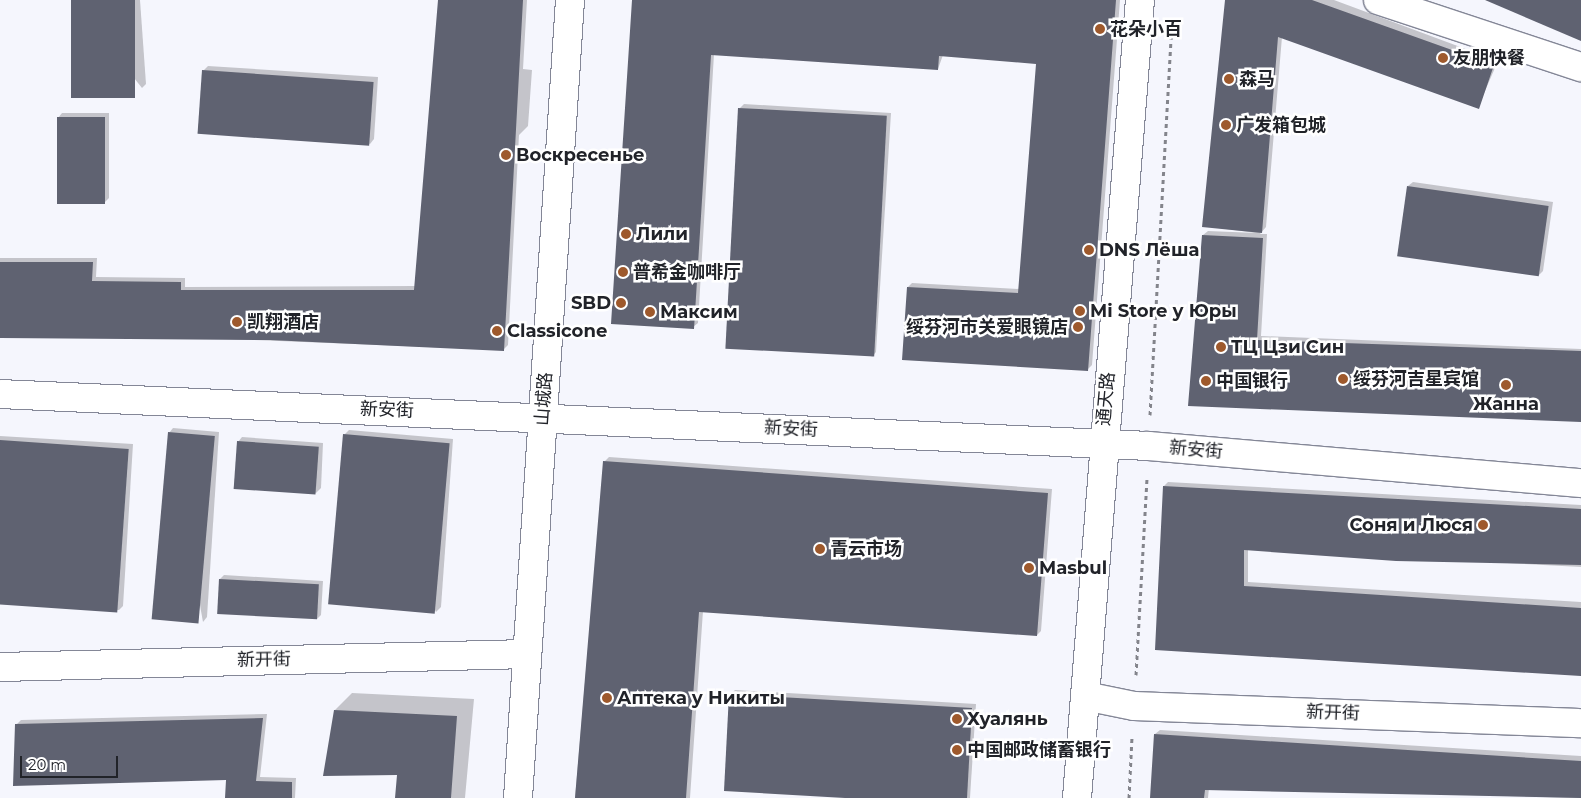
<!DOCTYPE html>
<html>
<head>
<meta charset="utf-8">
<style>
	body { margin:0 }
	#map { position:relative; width:1581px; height:798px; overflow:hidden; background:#f5f6fd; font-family:Montserrat,"Noto Sans SC",sans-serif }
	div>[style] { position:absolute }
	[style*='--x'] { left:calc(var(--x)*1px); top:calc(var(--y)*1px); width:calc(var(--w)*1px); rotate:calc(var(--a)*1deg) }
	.shadow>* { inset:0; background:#0003 }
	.building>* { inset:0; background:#5f6271; transform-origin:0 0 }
	.path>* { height:3px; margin-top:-1.5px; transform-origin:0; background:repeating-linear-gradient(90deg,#83848b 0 4px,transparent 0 8px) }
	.roads { filter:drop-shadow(1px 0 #848797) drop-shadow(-1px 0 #848797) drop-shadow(0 1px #848797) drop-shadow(0 -1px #848797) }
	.minor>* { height:28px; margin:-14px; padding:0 14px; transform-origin:14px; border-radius:14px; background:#fff }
	.major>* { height:28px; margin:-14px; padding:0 14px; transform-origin:14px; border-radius:14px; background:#fff }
	.dots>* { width:14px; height:14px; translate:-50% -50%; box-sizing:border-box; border:2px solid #fff; border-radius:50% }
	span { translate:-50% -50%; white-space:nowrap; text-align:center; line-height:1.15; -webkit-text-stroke:5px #fff; paint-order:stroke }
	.poi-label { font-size:18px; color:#212329; font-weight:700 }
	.left { translate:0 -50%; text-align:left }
	.right { translate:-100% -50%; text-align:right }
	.street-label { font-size:18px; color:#212329 }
	.scale { position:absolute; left:20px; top:756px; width:98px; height:22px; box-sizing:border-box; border:2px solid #212329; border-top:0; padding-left:6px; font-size:15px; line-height:18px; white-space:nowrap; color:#212329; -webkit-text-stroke:4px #fff; paint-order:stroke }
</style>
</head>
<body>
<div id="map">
	<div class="shadow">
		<i style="clip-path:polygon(72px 0,140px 0,146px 84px,142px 88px)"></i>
		<i style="clip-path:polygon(439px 0,527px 0,523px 69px,532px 70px,528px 126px,519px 135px,508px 345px,503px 350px,179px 337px,0 336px,0 258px,97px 258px,96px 277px,185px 278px,185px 287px,415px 286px)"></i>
		<i style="clip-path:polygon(633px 0,1120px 0,1092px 365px,1087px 370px,908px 287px,912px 283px,1020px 289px,1037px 63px,943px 55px,938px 69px,714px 54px,698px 323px,693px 327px)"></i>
		<i style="clip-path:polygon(1226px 0,1334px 0,1498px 61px,1478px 107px,1282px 37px,1266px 227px,1260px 234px,1267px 234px,1261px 336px,1581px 349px,1581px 421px,1189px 405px,1203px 235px,1208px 231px,1257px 233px,1203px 226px)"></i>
		<i style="clip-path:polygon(208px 66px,378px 77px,374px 139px,370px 144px,203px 71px)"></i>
		<i style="clip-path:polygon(744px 104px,891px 113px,876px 352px,872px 357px,740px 108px)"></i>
		<i style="clip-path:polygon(62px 113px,109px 113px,109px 198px,105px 202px,58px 118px)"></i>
		<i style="clip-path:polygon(1413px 182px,1553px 202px,1543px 271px,1539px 275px,1408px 186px)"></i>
		<i style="clip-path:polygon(173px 428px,219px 432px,207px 617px,203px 622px,169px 433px)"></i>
		<i style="clip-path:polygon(349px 430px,453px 439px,441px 607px,436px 612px,344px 435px)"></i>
		<i style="clip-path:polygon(0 436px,133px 444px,123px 606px,119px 610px,0 603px)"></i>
		<i style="clip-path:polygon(242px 437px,323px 443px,321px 488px,316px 493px,238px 442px)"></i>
		<i style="clip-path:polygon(609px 457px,1052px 489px,1041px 631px,1037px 635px,703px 611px,690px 798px,575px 798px,604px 462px)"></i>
		<i style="clip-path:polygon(1168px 482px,1581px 505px,1581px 567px,1248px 549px,1248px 582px,1581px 602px,1581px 674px,1156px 649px,1164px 486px)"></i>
		<i style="clip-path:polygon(224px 575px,323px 581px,321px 615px,317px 619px,220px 579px)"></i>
		<i style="clip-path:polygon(735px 690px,976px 704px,970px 798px,867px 798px,731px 694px)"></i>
		<i style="clip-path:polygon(352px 693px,474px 699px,465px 798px,396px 798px,399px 773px,335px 710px)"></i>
		<i style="clip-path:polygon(267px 714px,260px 777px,296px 778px,295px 798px,226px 798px,227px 779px,16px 725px,21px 720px)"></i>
		<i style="clip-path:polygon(1160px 730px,1581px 756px,1581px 798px,1209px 788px,1208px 798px,1151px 798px,1155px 734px)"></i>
	</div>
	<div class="building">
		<i style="left:71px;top:0;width:64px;height:98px"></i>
		<i style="clip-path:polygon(438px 0,523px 0,504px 351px,270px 340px,0 338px,0 262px,93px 262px,92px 281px,181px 282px,181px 290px,414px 290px)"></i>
		<i style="clip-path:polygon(632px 0,1116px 0,1088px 371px,902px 360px,907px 287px,1018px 293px,1036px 64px,939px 56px,938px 70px,711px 55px,694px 329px,611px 324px)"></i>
		<i style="clip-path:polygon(1225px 0,1312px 0,1494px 65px,1479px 109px,1278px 37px,1262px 233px,1202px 227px)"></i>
		<i style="clip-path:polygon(1485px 0,1581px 0,1581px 41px)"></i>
		<i style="left:202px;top:70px;width:172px;height:64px;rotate:4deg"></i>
		<i style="left:738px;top:108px;width:149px;height:241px;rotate:3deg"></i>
		<i style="left:57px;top:117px;width:48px;height:87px"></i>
		<i style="left:1407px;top:186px;width:143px;height:71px;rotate:8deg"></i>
		<i style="clip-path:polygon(1202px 235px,1263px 238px,1257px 340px,1581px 351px,1581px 422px,1188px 406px)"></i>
		<i style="left:168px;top:432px;width:47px;height:188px;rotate:5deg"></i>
		<i style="left:343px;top:434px;width:107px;height:171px;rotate:5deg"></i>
		<i style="left:0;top:440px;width:129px;height:164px;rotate:4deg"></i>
		<i style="left:237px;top:441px;width:82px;height:48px;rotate:4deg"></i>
		<i style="clip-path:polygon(603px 461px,1048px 493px,1037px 636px,699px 612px,686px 798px,575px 798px)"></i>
		<i style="clip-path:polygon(1163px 486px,1581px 509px,1581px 565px,1396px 561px,1244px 550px,1244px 586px,1581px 608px,1581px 676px,1155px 650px)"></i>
		<i style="left:219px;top:579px;width:100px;height:35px;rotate:3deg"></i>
		<i style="clip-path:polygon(729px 694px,972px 708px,967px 798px,845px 798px,724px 791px)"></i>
		<i style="clip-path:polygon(334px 710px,457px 716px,451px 798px,395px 798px,397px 775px,323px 776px)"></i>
		<i style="clip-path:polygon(263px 718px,256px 781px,292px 782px,292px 798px,225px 798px,226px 780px,13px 786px,15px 724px)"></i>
		<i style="clip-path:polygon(1154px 734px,1581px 761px,1581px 798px,1205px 790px,1204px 798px,1150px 798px)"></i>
	</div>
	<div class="path">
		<i style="--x:1150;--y:415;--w:399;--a:-86.8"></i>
		<i style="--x:1136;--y:675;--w:198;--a:-86.8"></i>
		<i style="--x:1129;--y:798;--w:62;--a:-87.2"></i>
	</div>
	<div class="roads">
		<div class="minor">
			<i style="--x:1378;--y:0;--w:214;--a:18.3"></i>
			<i style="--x:0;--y:394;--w:1149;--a:2.59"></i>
			<i style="--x:1148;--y:446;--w:435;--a:4.9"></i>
			<i style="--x:0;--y:667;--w:527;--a:-1.41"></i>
			<i style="--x:1085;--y:696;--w:50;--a:11.5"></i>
			<i style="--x:1134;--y:706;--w:447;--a:2.2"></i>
			<i style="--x:518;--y:798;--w:800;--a:-86.27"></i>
		</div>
		<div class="major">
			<i style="--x:1077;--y:798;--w:800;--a:-85.49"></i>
		</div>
	</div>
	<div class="dots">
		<i style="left:1100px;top:29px;background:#9e592c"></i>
		<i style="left:1443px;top:58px;background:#9e592c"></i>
		<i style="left:1229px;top:79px;background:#9e592c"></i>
		<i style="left:1226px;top:125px;background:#9e592c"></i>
		<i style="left:506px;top:155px;background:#9e592c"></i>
		<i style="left:626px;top:234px;background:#9e592c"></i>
		<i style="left:1089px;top:250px;background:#9e592c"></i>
		<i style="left:623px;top:272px;background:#9e592c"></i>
		<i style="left:621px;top:303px;background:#9e592c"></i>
		<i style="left:1080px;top:311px;background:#9e592c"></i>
		<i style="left:650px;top:312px;background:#9e592c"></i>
		<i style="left:237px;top:322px;background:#9e592c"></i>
		<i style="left:1078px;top:327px;background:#9e592c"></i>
		<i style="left:497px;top:331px;background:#9e592c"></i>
		<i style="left:1221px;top:347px;background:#9e592c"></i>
		<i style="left:1343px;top:379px;background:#9e592c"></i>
		<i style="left:1206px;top:381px;background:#9e592c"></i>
		<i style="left:1506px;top:385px;background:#9e592c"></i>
		<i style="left:1483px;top:525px;background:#9e592c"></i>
		<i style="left:820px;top:549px;background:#9e592c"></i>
		<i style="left:1029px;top:568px;background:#9e592c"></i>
		<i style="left:607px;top:698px;background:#9e592c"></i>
		<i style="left:957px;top:719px;background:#9e592c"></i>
		<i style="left:957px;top:750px;background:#9e592c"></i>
	</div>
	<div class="poi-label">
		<span class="left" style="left:1110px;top:29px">花朵小百</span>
		<span class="left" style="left:1453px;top:58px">友朋快餐</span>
		<span class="left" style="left:1239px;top:79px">森马</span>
		<span class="left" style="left:1236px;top:125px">广发箱包城</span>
		<span class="left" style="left:516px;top:155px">Воскресенье</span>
		<span class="left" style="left:636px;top:234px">Лили</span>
		<span class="left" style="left:1099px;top:250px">DNS Лёша</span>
		<span class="left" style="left:633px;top:272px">普希金咖啡厅</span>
		<span class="right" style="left:611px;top:303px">SBD</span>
		<span class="left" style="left:1090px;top:311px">Mi Store у Юры</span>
		<span class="left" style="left:660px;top:312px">Максим</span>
		<span class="left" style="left:247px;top:322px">凯翔酒店</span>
		<span class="right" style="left:1068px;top:327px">绥芬河市关爱眼镜店</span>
		<span class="left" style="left:507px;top:331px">Classicone</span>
		<span class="left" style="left:1231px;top:347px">ТЦ Цзи Син</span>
		<span class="left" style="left:1353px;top:379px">绥芬河吉星宾馆</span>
		<span class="left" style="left:1216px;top:381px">中国银行</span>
		<span style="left:1506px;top:404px">Жанна</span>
		<span class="right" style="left:1473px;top:525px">Соня и Люся</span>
		<span class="left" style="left:830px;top:549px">青云市场</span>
		<span class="left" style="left:1039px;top:568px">Masbul</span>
		<span class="left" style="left:617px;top:698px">Аптека у Никиты</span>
		<span class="left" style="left:967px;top:719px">Хуалянь</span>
		<span class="left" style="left:967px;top:750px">中国邮政储蓄银行</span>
	</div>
	<div class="street-label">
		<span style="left:544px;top:399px;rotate:-86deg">山城路</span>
		<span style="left:1106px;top:399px;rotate:-85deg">通天路</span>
		<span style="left:387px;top:410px;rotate:2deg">新安街</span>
		<span style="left:791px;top:429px;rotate:3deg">新安街</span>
		<span style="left:1196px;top:450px;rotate:5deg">新安街</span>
		<span style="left:264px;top:660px;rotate:-1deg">新开街</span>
		<span style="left:1333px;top:713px;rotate:2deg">新开街</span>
	</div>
	<div class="scale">20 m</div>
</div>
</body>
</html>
